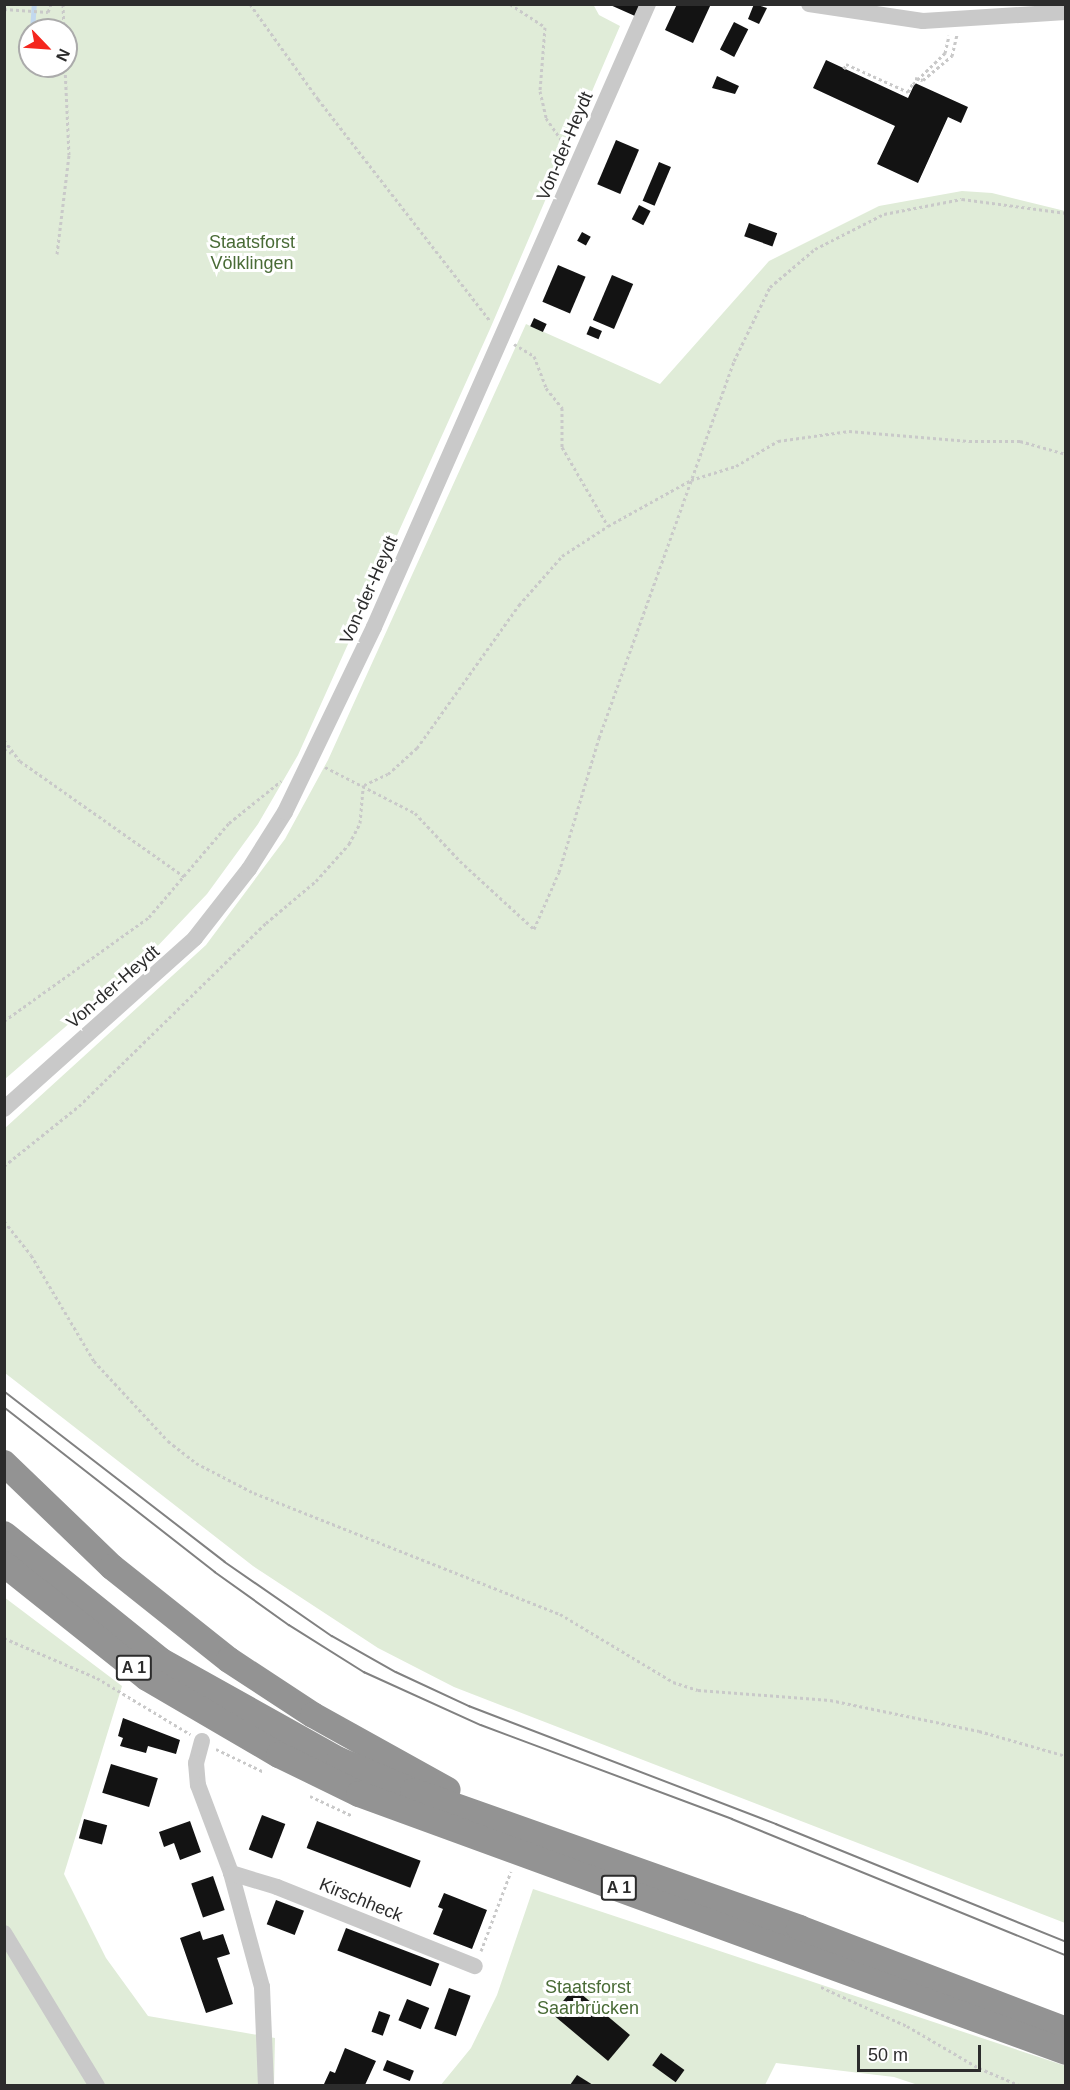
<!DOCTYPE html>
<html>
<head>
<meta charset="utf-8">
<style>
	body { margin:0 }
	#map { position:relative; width:1070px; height:2090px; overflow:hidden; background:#fff; font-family:Helvetica,sans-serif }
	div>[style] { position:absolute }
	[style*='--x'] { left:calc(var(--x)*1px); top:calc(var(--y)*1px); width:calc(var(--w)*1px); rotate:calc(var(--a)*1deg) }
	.green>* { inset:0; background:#e0ecd8 }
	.stream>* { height:5px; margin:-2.5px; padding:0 2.5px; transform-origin:2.5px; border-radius:2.5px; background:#c2d8ee }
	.building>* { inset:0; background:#131313; transform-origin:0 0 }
	.path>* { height:3px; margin-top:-1.5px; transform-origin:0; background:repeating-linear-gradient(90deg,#c9c9c9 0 3px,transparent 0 6px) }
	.minor>* { height:16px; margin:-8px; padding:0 8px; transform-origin:8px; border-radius:8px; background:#c9c9c9 }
	.highway>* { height:26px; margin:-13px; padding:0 13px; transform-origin:13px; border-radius:13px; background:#939393 }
	.tram>* { height:1.5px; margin:-0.75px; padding:0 0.75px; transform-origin:0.75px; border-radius:0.75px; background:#818181 }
	span { translate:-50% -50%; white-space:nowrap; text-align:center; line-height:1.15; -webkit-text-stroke:6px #fff; paint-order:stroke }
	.shield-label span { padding:2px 4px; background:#fff; border:2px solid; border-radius:4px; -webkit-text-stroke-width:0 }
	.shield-label { font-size:16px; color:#2c2c2c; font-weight:700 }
	.street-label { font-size:18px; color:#2c2c2c }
	.park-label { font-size:18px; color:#496b36 }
	.frame { position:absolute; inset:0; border:6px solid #2c2c2c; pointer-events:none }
	.north { position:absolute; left:18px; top:18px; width:60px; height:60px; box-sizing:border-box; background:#fff; border:2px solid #ababab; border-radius:50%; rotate:115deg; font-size:16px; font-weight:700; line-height:24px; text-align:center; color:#2c2c2c }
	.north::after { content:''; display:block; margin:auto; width:21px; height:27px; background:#f4261e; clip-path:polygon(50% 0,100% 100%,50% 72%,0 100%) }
	.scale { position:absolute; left:857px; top:2045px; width:124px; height:27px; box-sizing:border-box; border:3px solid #2c2c2c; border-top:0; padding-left:8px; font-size:18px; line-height:21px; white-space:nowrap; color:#2c2c2c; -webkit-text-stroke:4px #fff; paint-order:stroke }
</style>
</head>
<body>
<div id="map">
	<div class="green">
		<i style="clip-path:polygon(evenodd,5px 4px,593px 4px,599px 15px,620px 26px,490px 329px,298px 755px,258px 824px,207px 894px,152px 952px,5px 1079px,5px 4px,30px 30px,66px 30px,66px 66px,30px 66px,30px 30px)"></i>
		<i style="clip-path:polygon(962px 191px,992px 193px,1065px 211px,1065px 1923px,454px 1687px,378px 1648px,253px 1566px,5px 1373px,4px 1129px,206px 945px,285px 839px,328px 760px,526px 324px,660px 384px,769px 261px,879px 206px)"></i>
		<i style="clip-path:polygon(4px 1597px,122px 1686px,64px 1874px,106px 1958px,148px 2016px,275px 2038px,274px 2085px,5px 2085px)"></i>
		<i style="clip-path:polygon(533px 1889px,1066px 2066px,1065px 2086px,918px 2085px,894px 2077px,776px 2063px,765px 2085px,440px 2086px,471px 2048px,497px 1995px)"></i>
	</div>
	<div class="stream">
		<i style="--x:32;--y:30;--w:26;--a:-86"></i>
	</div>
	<div class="building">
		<i style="clip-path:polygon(608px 4px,640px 4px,635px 16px)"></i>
		<i style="clip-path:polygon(677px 4px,711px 4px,693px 43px,665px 30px)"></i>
		<i style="clip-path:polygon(754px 4px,767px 8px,759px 24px,748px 19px)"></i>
		<i style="left:734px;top:22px;width:16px;height:31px;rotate:27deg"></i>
		<i style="clip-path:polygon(826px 60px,908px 98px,915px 83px,968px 107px,961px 123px,948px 117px,918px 183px,877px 164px,895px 126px,813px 88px)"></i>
		<i style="clip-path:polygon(717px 76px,739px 86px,735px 94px,712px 88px)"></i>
		<i style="left:616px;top:140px;width:25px;height:48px;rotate:23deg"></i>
		<i style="left:659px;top:162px;width:13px;height:42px;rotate:23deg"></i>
		<i style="left:639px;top:205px;width:13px;height:16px;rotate:27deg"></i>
		<i style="left:749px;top:223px;width:30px;height:14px;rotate:20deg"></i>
		<i style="left:582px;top:232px;width:10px;height:10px;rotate:29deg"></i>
		<i style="left:558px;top:265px;width:30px;height:40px;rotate:23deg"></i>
		<i style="left:612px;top:275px;width:23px;height:49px;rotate:23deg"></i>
		<i style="left:534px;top:318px;width:14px;height:9px;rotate:25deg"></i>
		<i style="left:590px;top:326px;width:13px;height:9px;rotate:23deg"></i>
		<i style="clip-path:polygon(123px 1718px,180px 1740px,176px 1754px,148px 1746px,146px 1753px,120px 1746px,123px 1738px,118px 1736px)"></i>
		<i style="left:111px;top:1764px;width:49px;height:30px;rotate:17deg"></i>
		<i style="left:262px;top:1815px;width:25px;height:37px;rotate:21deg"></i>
		<i style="left:84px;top:1819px;width:24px;height:20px;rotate:15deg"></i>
		<i style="clip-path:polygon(190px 1821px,201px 1852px,180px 1860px,174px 1843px,164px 1847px,159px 1832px)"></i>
		<i style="left:317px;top:1821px;width:111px;height:29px;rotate:21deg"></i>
		<i style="left:213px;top:1876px;width:36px;height:23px;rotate:71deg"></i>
		<i style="clip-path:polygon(444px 1893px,487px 1910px,472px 1949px,433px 1934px,443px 1909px,438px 1907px)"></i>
		<i style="left:276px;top:1900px;width:30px;height:26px;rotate:21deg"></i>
		<i style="left:346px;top:1928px;width:100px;height:24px;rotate:21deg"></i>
		<i style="clip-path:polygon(200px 1931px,203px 1940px,223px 1934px,230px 1954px,217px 1958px,233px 2004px,206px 2013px,180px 1938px)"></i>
		<i style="left:449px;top:1988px;width:23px;height:43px;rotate:20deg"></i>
		<i style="left:574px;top:1988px;width:73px;height:34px;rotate:40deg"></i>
		<i style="left:407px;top:1999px;width:24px;height:23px;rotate:22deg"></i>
		<i style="left:379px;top:2011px;width:12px;height:22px;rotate:20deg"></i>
		<i style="clip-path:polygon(345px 2048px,376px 2061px,365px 2085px,324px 2084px,330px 2071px,335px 2073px)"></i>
		<i style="left:661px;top:2053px;width:29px;height:15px;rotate:36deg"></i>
		<i style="left:387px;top:2060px;width:29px;height:11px;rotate:22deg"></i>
		<i style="clip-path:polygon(577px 2075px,593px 2085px,570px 2085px)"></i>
	</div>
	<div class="path">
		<i style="--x:63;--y:4;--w:26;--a:88"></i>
		<i style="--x:250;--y:4;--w:117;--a:54.4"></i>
		<i style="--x:318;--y:99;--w:281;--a:52.2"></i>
		<i style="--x:510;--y:4;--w:42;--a:33.3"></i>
		<i style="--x:545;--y:27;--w:64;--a:94.5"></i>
		<i style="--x:540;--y:91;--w:28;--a:77"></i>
		<i style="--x:546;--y:118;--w:38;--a:55"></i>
		<i style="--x:4;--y:9;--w:44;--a:3.9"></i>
		<i style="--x:48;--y:12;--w:9;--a:-69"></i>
		<i style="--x:844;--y:69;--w:5;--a:-68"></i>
		<i style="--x:846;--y:64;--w:68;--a:24.3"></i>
		<i style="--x:908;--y:92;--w:10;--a:-61"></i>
		<i style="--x:915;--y:78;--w:8;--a:14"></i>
		<i style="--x:923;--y:80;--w:38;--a:-40"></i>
		<i style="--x:952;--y:56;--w:22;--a:-77"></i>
		<i style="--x:913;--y:84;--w:45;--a:-44.1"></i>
		<i style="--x:945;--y:53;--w:18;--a:-77"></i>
		<i style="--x:57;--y:254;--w:100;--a:-83.1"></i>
		<i style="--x:69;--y:155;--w:89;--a:-92.6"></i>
		<i style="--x:514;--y:344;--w:23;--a:31"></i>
		<i style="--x:534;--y:356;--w:34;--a:69"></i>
		<i style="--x:546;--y:388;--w:26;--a:51"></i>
		<i style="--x:562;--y:408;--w:39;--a:90"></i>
		<i style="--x:562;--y:447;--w:91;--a:59.8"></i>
		<i style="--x:4;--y:740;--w:26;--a:53"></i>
		<i style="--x:20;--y:761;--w:202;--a:35.1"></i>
		<i style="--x:4;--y:749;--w:8;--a:30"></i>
		<i style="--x:325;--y:767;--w:101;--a:27.1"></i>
		<i style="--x:415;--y:813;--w:66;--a:46.8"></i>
		<i style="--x:460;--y:861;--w:100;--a:42.6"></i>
		<i style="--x:534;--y:929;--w:62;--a:-66.3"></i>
		<i style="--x:559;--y:872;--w:140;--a:-73.4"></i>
		<i style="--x:599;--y:738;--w:400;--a:-70.3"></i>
		<i style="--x:734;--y:361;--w:82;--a:-64.1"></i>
		<i style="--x:770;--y:287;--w:59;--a:-40.2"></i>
		<i style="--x:815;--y:249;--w:77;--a:-26.9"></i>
		<i style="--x:884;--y:214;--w:79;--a:-10.9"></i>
		<i style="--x:962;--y:199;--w:105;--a:7.7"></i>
		<i style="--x:364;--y:785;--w:26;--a:-25"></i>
		<i style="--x:388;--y:774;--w:39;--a:-42"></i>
		<i style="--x:417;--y:748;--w:176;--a:-54.5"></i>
		<i style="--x:519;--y:605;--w:65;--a:-48.7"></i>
		<i style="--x:562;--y:556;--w:55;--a:-33.1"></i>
		<i style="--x:608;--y:526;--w:95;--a:-29"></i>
		<i style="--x:691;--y:480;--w:47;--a:-17.3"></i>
		<i style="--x:736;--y:466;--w:49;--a:-30.8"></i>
		<i style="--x:778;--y:441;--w:72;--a:-8"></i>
		<i style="--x:849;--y:431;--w:120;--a:4.8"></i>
		<i style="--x:969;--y:441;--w:51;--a:0"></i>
		<i style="--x:1020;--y:441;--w:48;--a:15.8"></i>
		<i style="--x:4;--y:1021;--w:178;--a:-35.6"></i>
		<i style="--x:149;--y:917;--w:123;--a:-49.6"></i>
		<i style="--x:229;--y:823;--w:67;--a:-38.9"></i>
		<i style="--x:4;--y:1166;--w:96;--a:-38.7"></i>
		<i style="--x:79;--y:1106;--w:262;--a:-44.4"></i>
		<i style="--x:266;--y:923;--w:65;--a:-40"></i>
		<i style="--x:316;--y:881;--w:50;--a:-48.3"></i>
		<i style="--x:349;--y:844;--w:24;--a:-62"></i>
		<i style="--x:360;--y:823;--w:38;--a:-85"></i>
		<i style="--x:4;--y:1221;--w:43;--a:51.5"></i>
		<i style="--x:31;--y:1255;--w:123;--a:59.3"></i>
		<i style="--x:94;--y:1361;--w:109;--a:47.2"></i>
		<i style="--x:168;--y:1441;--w:36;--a:38"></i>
		<i style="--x:196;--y:1463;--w:65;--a:27.3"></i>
		<i style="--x:254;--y:1493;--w:329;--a:21.6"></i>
		<i style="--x:560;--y:1614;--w:132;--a:31"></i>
		<i style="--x:673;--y:1682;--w:26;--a:18"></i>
		<i style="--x:698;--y:1690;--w:132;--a:4.3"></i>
		<i style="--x:830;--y:1700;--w:152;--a:11.8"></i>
		<i style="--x:979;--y:1731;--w:91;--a:16"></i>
		<i style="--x:4;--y:1638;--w:101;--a:23.3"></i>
		<i style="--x:97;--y:1678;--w:109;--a:31.1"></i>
		<i style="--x:216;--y:1749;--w:53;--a:25.6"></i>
		<i style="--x:310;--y:1796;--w:47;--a:24.9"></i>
		<i style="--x:481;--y:1951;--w:85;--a:-69.4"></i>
		<i style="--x:821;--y:1987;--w:94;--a:24.4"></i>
		<i style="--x:907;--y:2026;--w:83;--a:30.3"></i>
		<i style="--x:979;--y:2068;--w:46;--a:23.2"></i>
	</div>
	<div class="minor">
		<i style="--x:809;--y:4;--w:115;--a:8.5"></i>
		<i style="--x:923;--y:21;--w:143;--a:-3.6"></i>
		<i style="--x:4;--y:1109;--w:256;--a:-41.8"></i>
		<i style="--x:195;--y:938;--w:88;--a:-52"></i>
		<i style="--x:249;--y:869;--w:67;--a:-57.7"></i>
		<i style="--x:285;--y:812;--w:205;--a:-64.3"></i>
		<i style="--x:374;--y:627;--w:681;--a:-66.26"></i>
		<i style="--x:202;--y:1741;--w:23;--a:105"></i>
		<i style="--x:196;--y:1763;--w:22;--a:85"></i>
		<i style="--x:198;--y:1785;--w:94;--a:69.4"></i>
		<i style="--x:231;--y:1873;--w:118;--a:74.8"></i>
		<i style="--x:262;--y:1987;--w:99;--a:87.7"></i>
		<i style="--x:231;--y:1873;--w:48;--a:16.9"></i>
		<i style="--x:277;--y:1887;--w:213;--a:21.8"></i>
		<i style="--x:4;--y:1933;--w:179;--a:58.7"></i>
	</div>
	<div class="highway">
		<i style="--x:4;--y:1463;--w:150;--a:43.9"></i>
		<i style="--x:112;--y:1567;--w:149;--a:38.5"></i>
		<i style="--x:229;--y:1660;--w:100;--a:33.2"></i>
		<i style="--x:313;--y:1715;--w:154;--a:29.1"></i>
		<i style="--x:4;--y:1534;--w:201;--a:38.9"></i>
		<i style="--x:160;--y:1660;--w:205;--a:29.2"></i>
		<i style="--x:339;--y:1760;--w:80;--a:22.7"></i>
		<i style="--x:413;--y:1791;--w:410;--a:19.5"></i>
		<i style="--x:799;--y:1928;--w:286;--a:20.9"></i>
		<i style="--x:4;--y:1564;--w:183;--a:38.6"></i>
		<i style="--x:147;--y:1678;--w:153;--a:30.3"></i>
		<i style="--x:279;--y:1755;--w:89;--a:26"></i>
		<i style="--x:359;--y:1794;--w:753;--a:20.05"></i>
	</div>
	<div class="tram">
		<i style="--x:4;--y:1391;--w:279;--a:37.7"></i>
		<i style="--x:225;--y:1562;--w:130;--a:34.7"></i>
		<i style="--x:332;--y:1636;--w:73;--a:29.4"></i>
		<i style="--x:396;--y:1672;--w:81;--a:25"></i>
		<i style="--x:469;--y:1706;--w:329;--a:21"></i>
		<i style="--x:776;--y:1824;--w:313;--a:22.1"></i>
		<i style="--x:4;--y:1407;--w:268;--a:38"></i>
		<i style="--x:215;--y:1572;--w:91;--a:35.6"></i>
		<i style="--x:289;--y:1625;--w:89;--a:32.1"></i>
		<i style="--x:364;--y:1672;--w:128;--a:24.4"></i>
		<i style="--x:481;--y:1725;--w:268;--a:20.5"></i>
		<i style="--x:732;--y:1819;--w:361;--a:22.2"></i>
	</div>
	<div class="shield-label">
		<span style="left:134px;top:1668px">A 1</span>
		<span style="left:619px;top:1888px">A 1</span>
	</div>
	<div class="street-label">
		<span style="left:565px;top:146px;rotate:-67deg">Von-der-Heydt</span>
		<span style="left:369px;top:590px;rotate:-66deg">Von-der-Heydt</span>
		<span style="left:113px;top:987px;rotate:-41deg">Von-der-Heydt</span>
		<span style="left:361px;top:1900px;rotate:22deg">Kirschheck</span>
	</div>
	<div class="park-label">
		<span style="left:252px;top:253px">Staatsforst<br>Völklingen</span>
		<span style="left:588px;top:1998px">Staatsforst<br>Saarbrücken</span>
	</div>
	<div class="frame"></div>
	<div class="north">N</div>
	<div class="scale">50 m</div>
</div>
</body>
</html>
